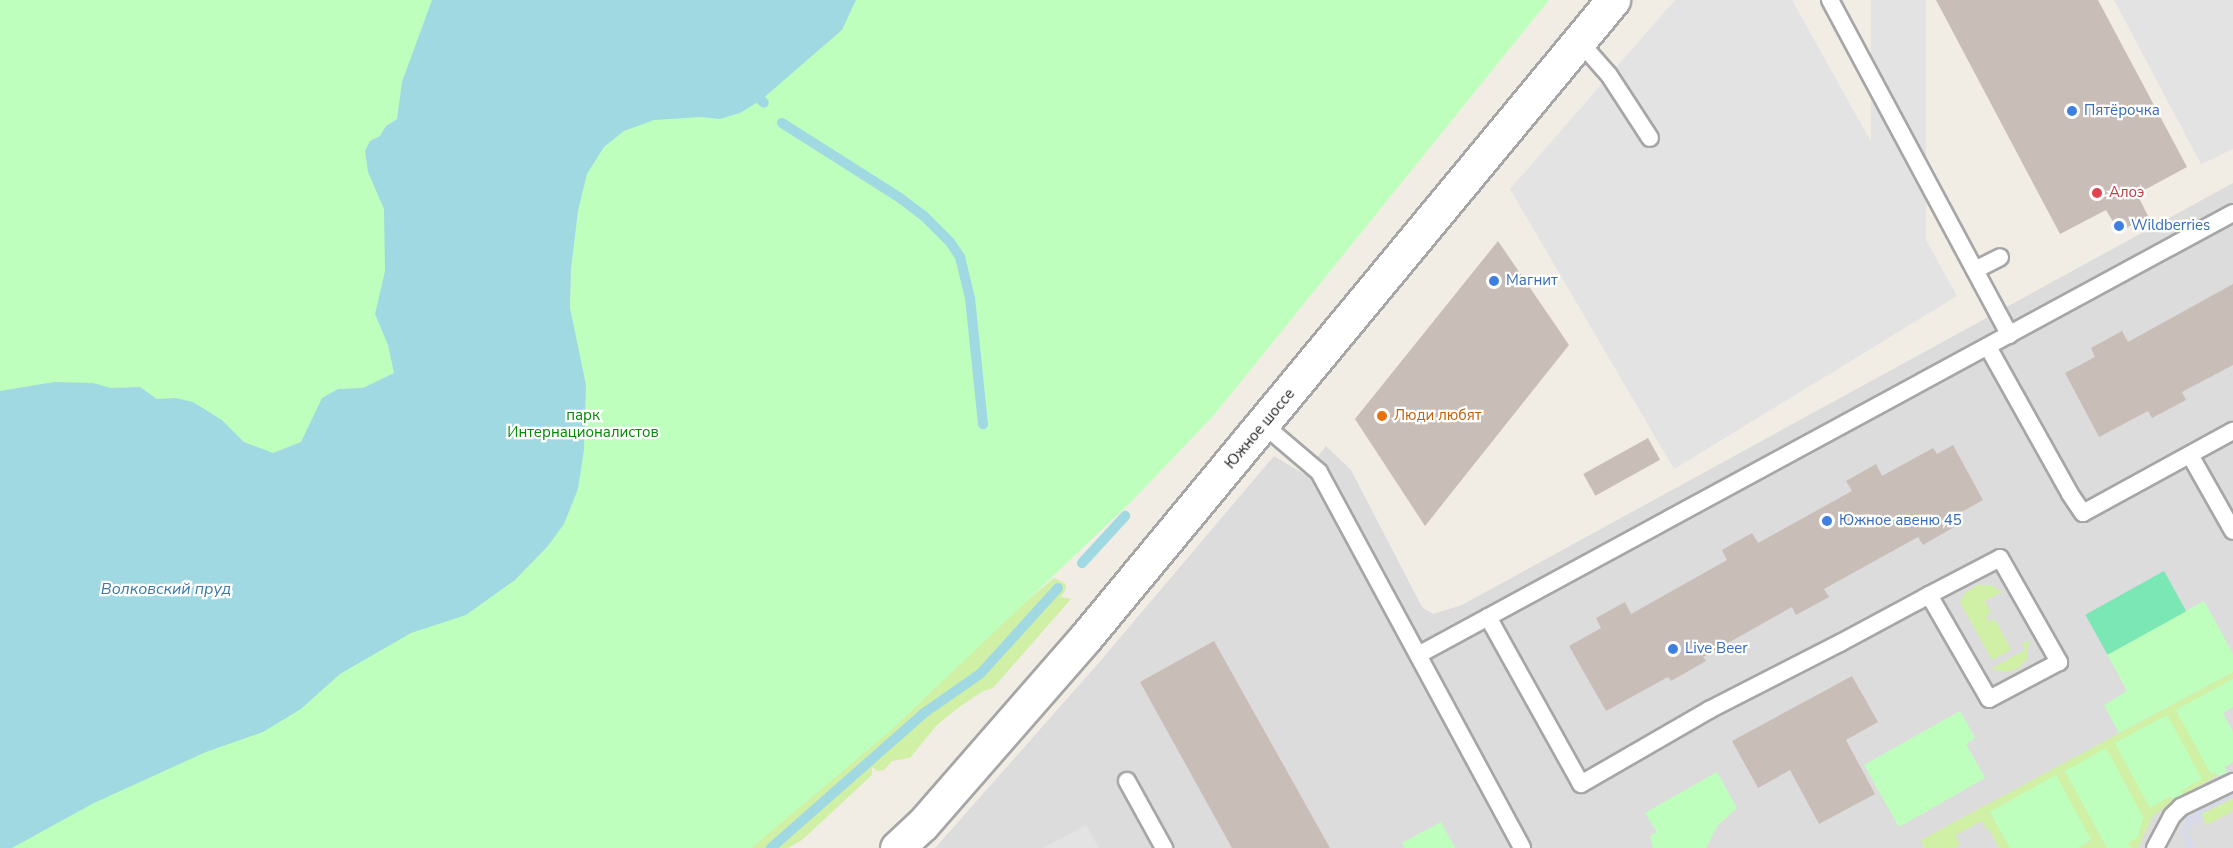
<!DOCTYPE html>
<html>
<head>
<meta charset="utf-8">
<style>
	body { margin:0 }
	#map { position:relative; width:2233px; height:848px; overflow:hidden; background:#f1ece4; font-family:"Nunito Sans",sans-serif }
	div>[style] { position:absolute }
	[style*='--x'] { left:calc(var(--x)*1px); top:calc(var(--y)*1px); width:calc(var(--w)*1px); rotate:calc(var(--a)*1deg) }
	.residential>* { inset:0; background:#dddcdc }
	.grass>* { inset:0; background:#d0f0a6 }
	.park>* { inset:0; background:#beffbe }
	.pitch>* { inset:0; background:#7be7b5; transform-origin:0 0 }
	.parking>* { inset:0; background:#e3e3e3; transform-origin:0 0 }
	.plaza>* { inset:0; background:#d8dae7 }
	.water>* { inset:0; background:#a1d9e3 }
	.stream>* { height:10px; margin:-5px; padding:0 5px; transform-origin:5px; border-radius:5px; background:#a1d9e3 }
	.building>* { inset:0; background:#c9bdb7; transform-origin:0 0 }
	.roads { filter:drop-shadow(2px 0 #a6a6a6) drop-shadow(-2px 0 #a6a6a6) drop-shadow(0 2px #a6a6a6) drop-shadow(0 -2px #a6a6a6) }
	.service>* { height:16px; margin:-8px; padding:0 8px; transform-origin:8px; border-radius:8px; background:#fff }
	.minor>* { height:33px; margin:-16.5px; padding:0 16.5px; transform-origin:16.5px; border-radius:16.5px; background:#fff }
	.dots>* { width:16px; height:16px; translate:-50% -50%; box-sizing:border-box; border:3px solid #fff; border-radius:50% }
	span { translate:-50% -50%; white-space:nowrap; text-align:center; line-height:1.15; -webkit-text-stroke:4.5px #fff; paint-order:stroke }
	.shop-label { font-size:15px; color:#366cbe }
	.left { translate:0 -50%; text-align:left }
	.health-label { font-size:15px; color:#be3a42 }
	.park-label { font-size:15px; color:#018a02 }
	.food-label { font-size:15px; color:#c56008 }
	.street-label { font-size:15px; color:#1f1f1f }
	.water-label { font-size:16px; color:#3c7aa8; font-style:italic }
</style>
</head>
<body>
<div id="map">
	<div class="residential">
		<i style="clip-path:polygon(2233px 183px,2233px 848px,935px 848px,1096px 666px,1274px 456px,1304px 474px,1326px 446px,1351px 470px,1422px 607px,1433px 614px,1462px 605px)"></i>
	</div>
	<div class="grass">
		<i style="clip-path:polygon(1054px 578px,1066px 584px,1066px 589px,1061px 597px,1071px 599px,993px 688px,983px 691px,955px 710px,936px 726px,910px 758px,892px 761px,884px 770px,877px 771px,872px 767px,872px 775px,802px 840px,788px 848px,737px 848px)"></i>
		<i style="clip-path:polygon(1977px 585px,1991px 585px,2002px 592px,1985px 601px,1991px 613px,1986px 616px,1990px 622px,1995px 619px,2011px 650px,1992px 660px,1960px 602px,1965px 593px)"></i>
		<i style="clip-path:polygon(2029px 640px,2027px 659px,2019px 668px,2006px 672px,1991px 669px,2025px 650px,2022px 644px)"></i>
		<i style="clip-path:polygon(2233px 672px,2233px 679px,2177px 710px,2212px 774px,2215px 772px,2217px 776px,2183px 795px,2181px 791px,2202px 778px,2150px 808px,2172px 796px,2174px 800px,2153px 816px,2138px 848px,2131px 848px,2065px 771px,2107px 848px,2077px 848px,2091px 841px,1990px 812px,2010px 848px,1999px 848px,1989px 829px,1987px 830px,1982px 821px,1956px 835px,1960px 845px,1954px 848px,1924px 848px,1921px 840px)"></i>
		<i style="clip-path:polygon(2233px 798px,2233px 811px,2207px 825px,2201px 814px)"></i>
	</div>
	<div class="park">
		<i style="clip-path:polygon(0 0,1549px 0,1214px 415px,1131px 502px,890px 731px,751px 848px,0 848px)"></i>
		<i style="clip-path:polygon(2204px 601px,2233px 654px,2233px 672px,2119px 733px,2104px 705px,2127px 691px,2107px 654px)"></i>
		<i style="clip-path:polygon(2233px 679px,2233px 707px,2223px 713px,2233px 732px,2233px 762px,2225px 767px,2227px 773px,2217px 776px,2215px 772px,2211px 774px,2176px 710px)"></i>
		<i style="clip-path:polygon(1960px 711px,1975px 738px,1966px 744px,1985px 778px,1899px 827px,1864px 765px)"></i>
		<i style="clip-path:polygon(2167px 715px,2202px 779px,2181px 791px,2183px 795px,2174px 800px,2171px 796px,2150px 808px,2115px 743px)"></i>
		<i style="clip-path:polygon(2106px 748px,2143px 817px,2138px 837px,2128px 843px,2131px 848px,2107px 848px,2065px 771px)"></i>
		<i style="clip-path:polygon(1717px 772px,1737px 808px,1718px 825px,1706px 848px,1653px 848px,1650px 836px,1657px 832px,1645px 813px)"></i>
		<i style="clip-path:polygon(2056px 775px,2091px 840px,2077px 848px,2010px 848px,1990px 812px)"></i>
		<i style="clip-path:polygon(1441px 822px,1455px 848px,1405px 848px,1402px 843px)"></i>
	</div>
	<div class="pitch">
		<i style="left:2164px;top:571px;width:46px;height:90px;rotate:61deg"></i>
	</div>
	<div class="parking">
		<i style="clip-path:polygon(1675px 0,1792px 0,1957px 296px,1674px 469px,1510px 189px)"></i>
		<i style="left:1871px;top:0;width:55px;height:256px"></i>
		<i style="clip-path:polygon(2114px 0,2233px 0,2233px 149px,2201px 164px)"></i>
		<i style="clip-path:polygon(1086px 825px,1099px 848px,1043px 848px)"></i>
	</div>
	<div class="plaza">
		<i style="clip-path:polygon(2233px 790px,2233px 798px,2201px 814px,2204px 820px,2187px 830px,2196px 848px,2187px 848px,2181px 833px,2186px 818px,2194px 809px)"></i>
	</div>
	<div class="water">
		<i style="clip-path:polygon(432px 0,856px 0,842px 30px,761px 100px,740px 113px,720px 119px,701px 117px,654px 120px,624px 131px,604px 147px,587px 174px,578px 211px,571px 269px,570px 308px,586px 385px,584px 450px,578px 489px,564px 524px,548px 546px,515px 580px,466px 615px,411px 633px,340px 674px,301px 709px,263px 732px,206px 752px,94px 803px,12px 848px,0 848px,0 391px,54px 382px,93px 383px,111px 388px,140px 387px,157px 399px,176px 398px,193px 402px,222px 420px,244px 442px,273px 453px,301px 442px,322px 398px,338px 389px,363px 388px,394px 373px,388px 345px,375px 314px,385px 271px,384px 209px,368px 172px,365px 151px,370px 141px,380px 136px,386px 126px,397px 119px,402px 82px)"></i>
	</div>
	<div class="stream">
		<i style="--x:761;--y:100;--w:4;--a:45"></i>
		<i style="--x:782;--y:123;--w:140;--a:32.4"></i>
		<i style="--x:900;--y:198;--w:31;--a:37"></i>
		<i style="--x:925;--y:217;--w:35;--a:45"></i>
		<i style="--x:950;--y:242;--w:18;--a:56"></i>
		<i style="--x:960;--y:257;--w:42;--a:76.3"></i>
		<i style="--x:970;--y:298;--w:127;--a:84.1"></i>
		<i style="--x:1082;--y:563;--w:64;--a:-47.5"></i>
		<i style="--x:771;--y:848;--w:204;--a:-41.4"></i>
		<i style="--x:924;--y:713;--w:68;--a:-34.9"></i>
		<i style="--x:980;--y:674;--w:116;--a:-47.8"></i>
	</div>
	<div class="building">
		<i style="clip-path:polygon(1936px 0,2098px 0,2187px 167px,2137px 194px,2148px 216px,2119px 232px,2106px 210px,2060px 234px)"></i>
		<i style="clip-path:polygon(1498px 241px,1569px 345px,1425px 526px,1355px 419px)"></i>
		<i style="clip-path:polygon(2233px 284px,2233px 365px,2182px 392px,2186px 400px,2152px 418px,2148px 411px,2099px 437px,2065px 373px,2095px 357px,2091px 348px,2122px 331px,2128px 342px)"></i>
		<i style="left:1648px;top:438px;width:25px;height:74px;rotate:61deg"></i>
		<i style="clip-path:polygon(1953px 445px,1983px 500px,1951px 518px,1956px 526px,1923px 545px,1918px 537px,1824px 589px,1829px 597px,1796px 615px,1792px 607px,1703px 657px,1706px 661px,1671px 681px,1668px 677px,1606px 711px,1569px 646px,1601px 628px,1596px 618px,1625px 602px,1631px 614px,1727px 560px,1722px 550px,1752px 533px,1758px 543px,1852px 491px,1846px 481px,1876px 464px,1882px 476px,1933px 448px,1937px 454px)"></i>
		<i style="clip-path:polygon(1214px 641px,1330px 848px,1232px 848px,1140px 682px)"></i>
		<i style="clip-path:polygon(1852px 676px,1878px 722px,1846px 740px,1875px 794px,1819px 824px,1790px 770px,1758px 788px,1732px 741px)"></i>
	</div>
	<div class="roads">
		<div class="service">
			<i style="--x:1830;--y:0;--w:380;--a:61.8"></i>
			<i style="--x:1579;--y:41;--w:45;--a:48.6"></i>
			<i style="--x:1609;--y:75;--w:75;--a:56.9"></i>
			<i style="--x:1975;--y:270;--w:28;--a:-27"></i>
			<i style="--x:1988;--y:347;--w:168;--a:60.8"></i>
			<i style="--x:2070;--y:494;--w:23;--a:56"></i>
			<i style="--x:2083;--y:513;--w:171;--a:-28.7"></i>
			<i style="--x:1264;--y:425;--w:72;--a:40.5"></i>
			<i style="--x:1319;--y:472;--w:427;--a:61.6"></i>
			<i style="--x:2190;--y:455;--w:87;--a:60.5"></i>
			<i style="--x:1488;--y:617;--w:191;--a:60.9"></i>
			<i style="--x:1581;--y:784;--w:148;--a:-30"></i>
			<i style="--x:1709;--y:710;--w:147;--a:-27.1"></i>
			<i style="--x:1840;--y:643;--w:101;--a:-28.3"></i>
			<i style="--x:1929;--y:595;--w:80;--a:-27.5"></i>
			<i style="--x:2000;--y:558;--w:120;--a:60.4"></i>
			<i style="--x:2059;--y:662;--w:79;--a:152.1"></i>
			<i style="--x:1989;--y:699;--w:120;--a:-120"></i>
			<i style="--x:1420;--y:654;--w:925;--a:-28.48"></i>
			<i style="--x:1127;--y:781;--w:77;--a:61.1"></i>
			<i style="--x:2155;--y:848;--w:36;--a:-62"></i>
			<i style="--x:2172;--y:816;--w:13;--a:-45"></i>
			<i style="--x:2181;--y:807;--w:58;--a:-25.7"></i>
		</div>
		<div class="minor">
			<i style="--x:897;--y:848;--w:34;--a:-43"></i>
			<i style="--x:922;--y:825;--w:249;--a:-48.9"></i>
			<i style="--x:1086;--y:637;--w:827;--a:-50.4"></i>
		</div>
	</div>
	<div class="dots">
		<i style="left:2072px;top:111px;background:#3f7fe0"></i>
		<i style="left:2097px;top:193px;background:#e0444e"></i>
		<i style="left:2119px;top:226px;background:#3f7fe0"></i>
		<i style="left:1494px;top:281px;background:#3f7fe0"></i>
		<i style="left:1382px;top:416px;background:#e8710a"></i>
		<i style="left:1827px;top:521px;background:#3f7fe0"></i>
		<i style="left:1673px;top:649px;background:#3f7fe0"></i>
	</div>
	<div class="shop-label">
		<span class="left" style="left:2084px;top:111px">Пятёрочка</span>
		<span class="left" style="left:2131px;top:226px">Wildberries</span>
		<span class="left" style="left:1506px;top:281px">Магнит</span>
		<span class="left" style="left:1839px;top:521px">Южное авеню 45</span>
		<span class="left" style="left:1685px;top:649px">Live Beer</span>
	</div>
	<div class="health-label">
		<span class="left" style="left:2109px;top:193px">Алоэ</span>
	</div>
	<div class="park-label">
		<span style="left:583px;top:424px">парк<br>Интернационалистов</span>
	</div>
	<div class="food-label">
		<span class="left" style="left:1394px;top:416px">Люди любят</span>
	</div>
	<div class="street-label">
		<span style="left:1260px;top:429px;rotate:-50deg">Южное шоссе</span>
	</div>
	<div class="water-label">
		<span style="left:166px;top:589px">Волковский пруд</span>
	</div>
</div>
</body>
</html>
